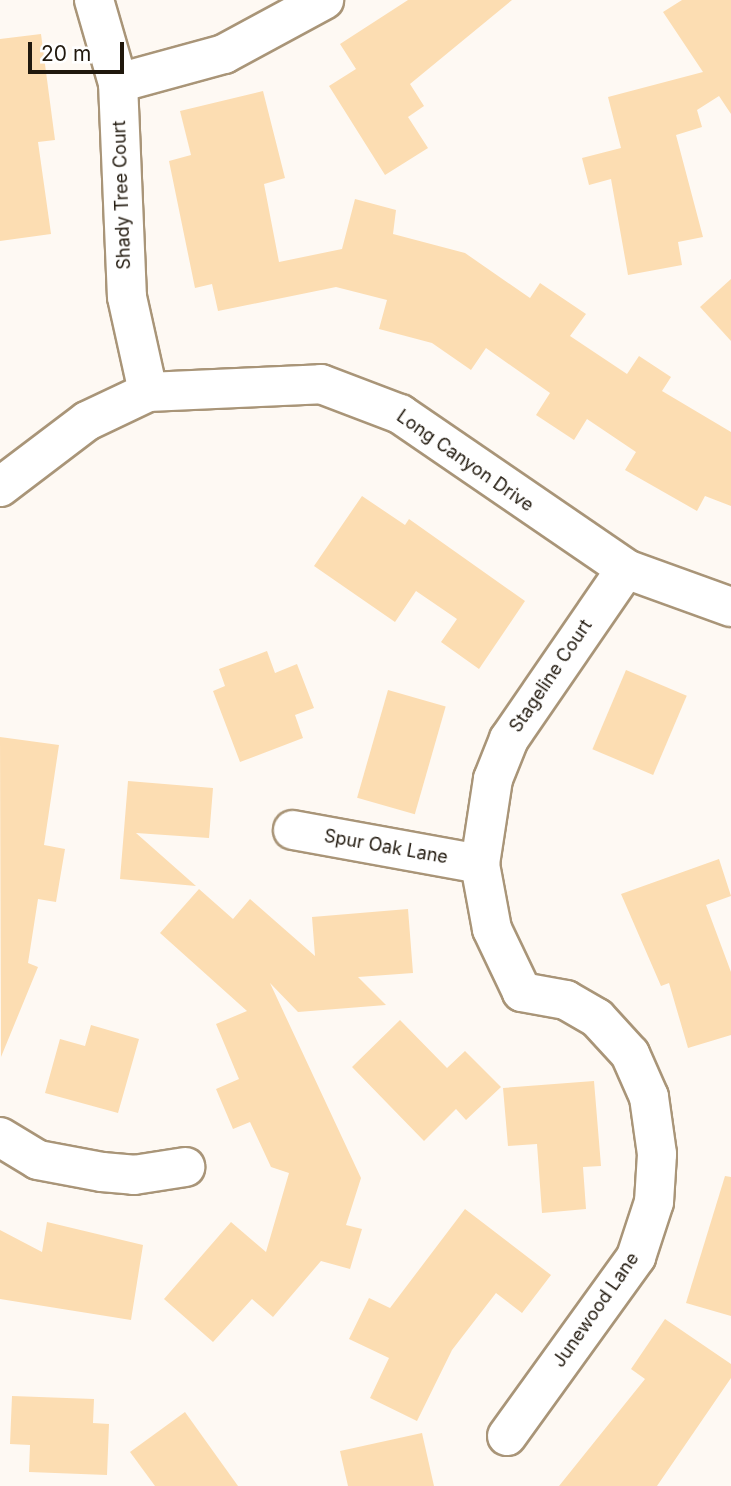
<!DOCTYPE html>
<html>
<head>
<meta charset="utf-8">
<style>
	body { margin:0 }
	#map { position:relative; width:731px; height:1486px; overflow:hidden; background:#fef9f3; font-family:Inter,sans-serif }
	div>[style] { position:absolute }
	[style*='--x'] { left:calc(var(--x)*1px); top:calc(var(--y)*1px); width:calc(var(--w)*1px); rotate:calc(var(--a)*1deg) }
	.building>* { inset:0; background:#fcddb2; transform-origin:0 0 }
	.roads { filter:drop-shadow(2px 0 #a99578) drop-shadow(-2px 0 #a99578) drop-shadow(0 2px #a99578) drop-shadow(0 -2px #a99578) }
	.minor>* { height:38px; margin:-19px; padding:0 19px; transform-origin:19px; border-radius:19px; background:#fff }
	span { translate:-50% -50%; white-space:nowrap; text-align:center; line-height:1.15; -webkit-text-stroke:5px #fff; paint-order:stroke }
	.street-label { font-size:18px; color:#20180d }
	.scale { position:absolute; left:28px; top:42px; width:96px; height:32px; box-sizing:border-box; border:4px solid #20180d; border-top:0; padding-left:9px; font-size:21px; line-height:24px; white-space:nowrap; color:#20180d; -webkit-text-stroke:5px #fff; paint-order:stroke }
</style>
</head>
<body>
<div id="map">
	<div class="building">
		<i style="clip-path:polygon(408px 0,512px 0,410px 84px,424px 106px,408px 117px,428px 148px,385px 175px,329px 86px,356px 69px,340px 44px)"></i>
		<i style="clip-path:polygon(682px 0,731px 0,731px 114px,719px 96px,697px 110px,702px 127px,676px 135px,703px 237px,678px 242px,682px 265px,628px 275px,611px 179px,589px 185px,582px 158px,621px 148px,608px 97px,703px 72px,663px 12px)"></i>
		<i style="clip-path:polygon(41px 34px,55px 140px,38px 142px,51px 234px,0 241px,0 39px)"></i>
		<i style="clip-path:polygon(263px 91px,285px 178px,264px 184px,279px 262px,342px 249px,355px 199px,396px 210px,393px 234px,465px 253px,530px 298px,540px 283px,586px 314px,570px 336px,627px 374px,639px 356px,671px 377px,662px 391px,731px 432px,731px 506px,705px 496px,697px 511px,625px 470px,636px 452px,587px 419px,574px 440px,536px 415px,550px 393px,486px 348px,471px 370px,432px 343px,379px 329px,387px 300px,336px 287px,218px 311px,212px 284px,195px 288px,169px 161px,191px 155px,180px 111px)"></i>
		<i style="clip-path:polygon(731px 279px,731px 341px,700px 307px)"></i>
		<i style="clip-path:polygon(362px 496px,405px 525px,409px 519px,525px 601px,479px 669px,441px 642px,457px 619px,416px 591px,395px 622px,314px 566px)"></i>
		<i style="clip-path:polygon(267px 651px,275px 673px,297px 664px,314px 708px,295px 715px,303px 738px,240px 762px,213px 691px,225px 686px,219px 669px)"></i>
		<i style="left:626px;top:670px;width:66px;height:86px;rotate:23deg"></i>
		<i style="left:388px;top:690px;width:60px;height:112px;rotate:16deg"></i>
		<i style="clip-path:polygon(0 737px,59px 745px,44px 845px,65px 849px,56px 902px,38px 899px,28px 963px,38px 967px,1px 1057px)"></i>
		<i style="clip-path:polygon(128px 781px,213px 788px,209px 838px,136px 833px,196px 886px,120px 879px)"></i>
		<i style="clip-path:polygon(719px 859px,731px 896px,706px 905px,731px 972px,731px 1035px,688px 1048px,669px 983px,661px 986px,621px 894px)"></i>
		<i style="clip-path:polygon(199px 889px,233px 919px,250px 899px,315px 956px,312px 917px,408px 909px,413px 973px,358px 977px,386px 1005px,298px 1012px,270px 983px,361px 1178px,346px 1225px,362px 1229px,350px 1269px,321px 1261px,273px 1317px,252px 1299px,213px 1342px,164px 1299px,231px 1222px,266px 1252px,289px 1173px,271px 1167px,250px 1122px,233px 1129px,216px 1089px,239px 1079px,216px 1024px,247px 1011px,160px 933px)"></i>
		<i style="clip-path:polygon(400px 1020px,447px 1068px,465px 1051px,501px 1087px,466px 1120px,456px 1109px,424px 1141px,352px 1067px)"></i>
		<i style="clip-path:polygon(91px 1025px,139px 1039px,118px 1113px,45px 1093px,60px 1039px,85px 1046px)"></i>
		<i style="clip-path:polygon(594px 1081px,601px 1166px,583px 1167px,586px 1209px,542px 1213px,537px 1144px,508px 1146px,503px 1088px)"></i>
		<i style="clip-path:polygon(725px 1176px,731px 1177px,731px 1316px,686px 1303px)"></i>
		<i style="clip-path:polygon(465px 1209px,551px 1275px,522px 1313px,496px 1293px,452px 1350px,417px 1421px,370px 1398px,389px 1358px,349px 1339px,369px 1298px,390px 1308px)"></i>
		<i style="clip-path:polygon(47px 1222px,143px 1245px,131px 1320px,0 1299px,0 1230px,42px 1252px)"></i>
		<i style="clip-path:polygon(665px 1319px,731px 1364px,731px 1378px,657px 1486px,559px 1486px,645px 1379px,631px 1369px)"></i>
		<i style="clip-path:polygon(12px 1396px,94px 1399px,93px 1423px,109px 1424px,107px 1475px,29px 1472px,30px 1445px,10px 1444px)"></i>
		<i style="clip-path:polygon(185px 1412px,238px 1486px,155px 1486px,130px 1452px)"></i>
		<i style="clip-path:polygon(422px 1433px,434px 1486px,348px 1486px,340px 1451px)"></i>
	</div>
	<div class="roads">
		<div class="minor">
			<i style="--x:94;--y:0;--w:86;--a:73.9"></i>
			<i style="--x:118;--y:83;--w:214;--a:87.6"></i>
			<i style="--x:127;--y:297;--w:97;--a:77.5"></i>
			<i style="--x:118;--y:83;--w:110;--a:-15.3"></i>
			<i style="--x:224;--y:54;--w:114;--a:-28.4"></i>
			<i style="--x:0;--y:487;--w:109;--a:-37.2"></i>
			<i style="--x:87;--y:421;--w:68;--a:-25.4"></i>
			<i style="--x:148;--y:392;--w:173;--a:-2.6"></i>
			<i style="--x:321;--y:384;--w:85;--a:20.8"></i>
			<i style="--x:400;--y:414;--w:274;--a:34.4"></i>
			<i style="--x:626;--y:569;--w:112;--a:19.9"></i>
			<i style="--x:293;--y:830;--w:190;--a:10.3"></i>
			<i style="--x:0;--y:1137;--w:44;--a:31.2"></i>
			<i style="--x:38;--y:1160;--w:65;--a:10.6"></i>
			<i style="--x:102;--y:1172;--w:32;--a:5"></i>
			<i style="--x:134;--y:1175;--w:52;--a:-8.9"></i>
			<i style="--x:507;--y:1436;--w:221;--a:-54.2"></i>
			<i style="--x:636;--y:1257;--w:58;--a:-71.9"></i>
			<i style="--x:654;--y:1202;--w:48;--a:-86.4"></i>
			<i style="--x:657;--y:1154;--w:58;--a:-98"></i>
			<i style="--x:649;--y:1097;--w:47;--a:-113.8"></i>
			<i style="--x:630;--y:1054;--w:49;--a:-132.5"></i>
			<i style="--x:597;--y:1018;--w:36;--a:-150"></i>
			<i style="--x:566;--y:1000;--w:45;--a:-169.7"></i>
			<i style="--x:522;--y:992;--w:70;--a:-115.5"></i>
			<i style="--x:492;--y:929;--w:66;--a:-100.5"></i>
			<i style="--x:480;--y:864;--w:86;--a:-81.3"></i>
			<i style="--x:493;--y:779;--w:43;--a:-68.2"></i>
			<i style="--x:509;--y:739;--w:206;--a:-55.5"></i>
		</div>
	</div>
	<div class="street-label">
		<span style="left:122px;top:195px;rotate:-92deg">Shady Tree Court</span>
		<span style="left:465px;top:461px;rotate:35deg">Long Canyon Drive</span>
		<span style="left:551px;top:676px;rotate:-56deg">Stageline Court</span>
		<span style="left:386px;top:847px;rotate:10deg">Spur Oak Lane</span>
		<span style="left:596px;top:1310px;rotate:-55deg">Junewood Lane</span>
	</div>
	<div class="scale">20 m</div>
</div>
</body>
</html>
